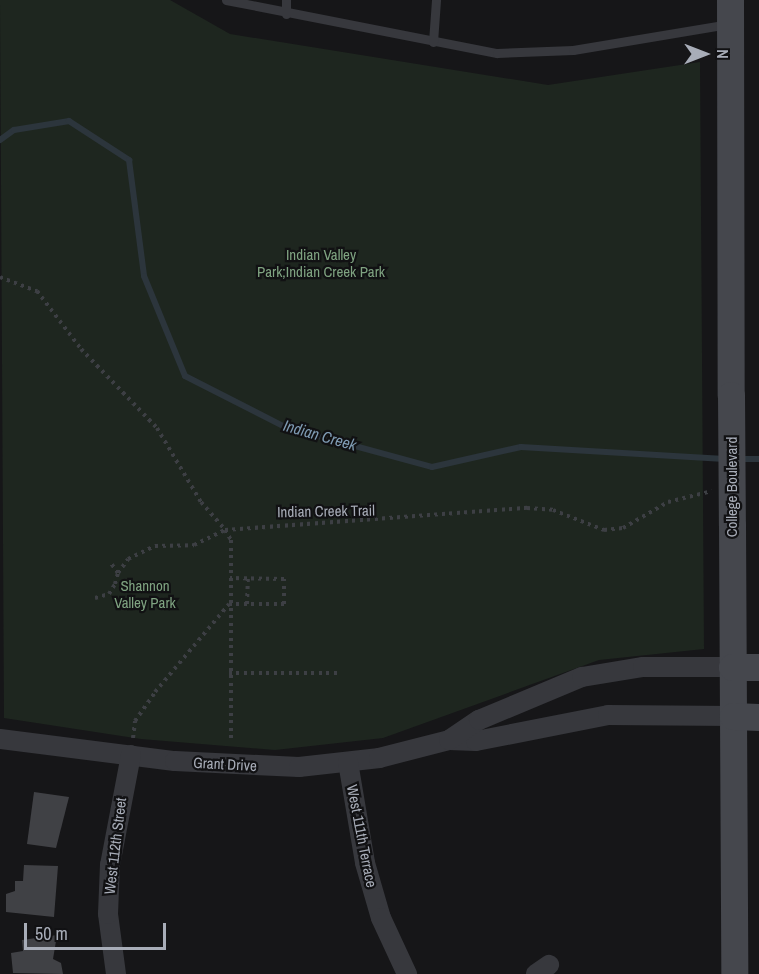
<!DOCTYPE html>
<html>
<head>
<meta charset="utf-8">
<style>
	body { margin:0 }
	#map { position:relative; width:759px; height:974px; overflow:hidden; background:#161618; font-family:"Archivo Narrow",sans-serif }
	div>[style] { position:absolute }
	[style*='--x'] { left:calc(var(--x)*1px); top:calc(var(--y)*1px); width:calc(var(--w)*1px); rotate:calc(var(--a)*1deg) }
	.green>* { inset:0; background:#1e261f }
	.stream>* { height:6px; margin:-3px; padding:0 3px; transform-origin:3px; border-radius:3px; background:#2c353c }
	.building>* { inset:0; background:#404145 }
	.path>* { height:4px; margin-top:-2px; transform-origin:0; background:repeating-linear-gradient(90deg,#3d3f44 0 3px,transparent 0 7.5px) }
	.lane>* { height:9px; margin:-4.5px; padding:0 4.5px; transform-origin:4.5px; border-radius:4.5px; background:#37383d }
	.street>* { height:20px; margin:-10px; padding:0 10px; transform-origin:10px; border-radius:10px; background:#37383d }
	.secondary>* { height:27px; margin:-13.5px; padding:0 13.5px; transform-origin:13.5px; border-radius:13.5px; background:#45474d }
	.secondary-bridge>* { height:27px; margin:-13.5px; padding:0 13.5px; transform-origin:13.5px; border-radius:13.5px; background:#45474d }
	span { translate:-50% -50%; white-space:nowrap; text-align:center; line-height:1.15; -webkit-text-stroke:4.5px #111113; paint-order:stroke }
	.park-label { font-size:15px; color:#7fa381 }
	.street-label { font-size:15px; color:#a8adb8 }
	.water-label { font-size:16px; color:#7f9bb3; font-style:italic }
	.north { position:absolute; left:675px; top:24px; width:60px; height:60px; -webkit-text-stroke:4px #111113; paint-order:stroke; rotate:90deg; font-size:16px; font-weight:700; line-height:24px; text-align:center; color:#a8adb8 }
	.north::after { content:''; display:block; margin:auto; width:21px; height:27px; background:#a8adb8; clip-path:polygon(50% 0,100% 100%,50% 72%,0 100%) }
	.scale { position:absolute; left:24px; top:923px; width:142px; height:27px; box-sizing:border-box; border:3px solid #a8adb8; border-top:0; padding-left:8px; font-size:18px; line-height:21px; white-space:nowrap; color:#a8adb8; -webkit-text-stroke:4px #111113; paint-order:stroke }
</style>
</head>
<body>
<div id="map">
	<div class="green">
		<i style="clip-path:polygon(0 0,170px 0,230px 34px,548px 85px,700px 62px,704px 649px,599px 660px,383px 738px,275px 750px,141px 739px,4px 718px)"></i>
	</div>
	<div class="stream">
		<i style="--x:0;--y:140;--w:17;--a:-36"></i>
		<i style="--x:14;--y:130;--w:56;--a:-9.3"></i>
		<i style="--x:69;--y:121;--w:72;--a:33"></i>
		<i style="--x:129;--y:160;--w:117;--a:82.6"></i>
		<i style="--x:144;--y:276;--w:108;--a:67.7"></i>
		<i style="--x:185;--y:376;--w:112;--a:27"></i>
		<i style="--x:285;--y:427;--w:152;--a:15.2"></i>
		<i style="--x:432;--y:467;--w:91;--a:-12.7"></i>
		<i style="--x:521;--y:447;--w:204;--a:3.4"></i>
		<i style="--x:739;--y:459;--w:20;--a:0"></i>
	</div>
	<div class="building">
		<i style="clip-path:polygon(34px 792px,69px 797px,56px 848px,27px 844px)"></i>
		<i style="clip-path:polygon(24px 865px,58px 866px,54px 917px,6px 912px,6px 894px,15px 891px,15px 881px,23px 881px)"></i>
		<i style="clip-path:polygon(57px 935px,53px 959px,61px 963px,63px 974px,13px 973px,11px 953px,23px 951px,22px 940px)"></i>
	</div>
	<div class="path">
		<i style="--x:0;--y:277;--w:40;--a:21"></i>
		<i style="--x:37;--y:291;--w:73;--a:52.8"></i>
		<i style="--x:81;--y:349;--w:110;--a:46.1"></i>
		<i style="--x:157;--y:428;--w:86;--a:59.3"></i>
		<i style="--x:201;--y:502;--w:37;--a:49"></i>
		<i style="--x:225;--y:530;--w:303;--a:-4.2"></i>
		<i style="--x:527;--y:508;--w:26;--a:4"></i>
		<i style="--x:553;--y:510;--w:55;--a:21.4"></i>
		<i style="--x:604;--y:530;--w:19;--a:-6"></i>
		<i style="--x:623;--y:528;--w:52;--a:-30"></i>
		<i style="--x:668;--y:502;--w:45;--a:-14"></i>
		<i style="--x:118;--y:573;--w:17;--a:-54"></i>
		<i style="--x:128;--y:559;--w:30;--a:-26"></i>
		<i style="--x:155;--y:546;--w:39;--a:-1"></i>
		<i style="--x:194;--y:545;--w:34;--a:-26"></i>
		<i style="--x:225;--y:530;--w:12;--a:59"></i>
		<i style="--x:231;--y:540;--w:200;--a:90"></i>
		<i style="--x:95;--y:598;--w:15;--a:-16"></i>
		<i style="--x:109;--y:594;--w:12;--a:-59"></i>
		<i style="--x:115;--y:584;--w:11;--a:-75"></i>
		<i style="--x:118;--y:573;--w:14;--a:-126"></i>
		<i style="--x:247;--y:604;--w:26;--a:-88"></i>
		<i style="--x:229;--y:673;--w:110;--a:0"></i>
		<i style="--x:133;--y:738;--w:17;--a:-83"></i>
		<i style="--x:135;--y:721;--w:35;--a:-55"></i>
		<i style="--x:155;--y:692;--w:115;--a:-49.9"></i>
		<i style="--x:229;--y:604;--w:55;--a:0"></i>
		<i style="--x:284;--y:604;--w:25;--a:-90"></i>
		<i style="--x:284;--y:579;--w:54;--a:-178.9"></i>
	</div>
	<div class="lane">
		<i style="--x:226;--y:0;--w:276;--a:11.1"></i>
		<i style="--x:497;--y:53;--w:76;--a:-2.3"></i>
		<i style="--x:573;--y:50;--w:157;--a:-9.5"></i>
		<i style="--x:286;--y:14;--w:14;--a:-90"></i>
		<i style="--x:433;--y:42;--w:42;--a:-85.9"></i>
	</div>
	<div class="street">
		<i style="--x:0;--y:739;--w:176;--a:7.2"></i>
		<i style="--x:175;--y:761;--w:124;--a:2.8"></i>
		<i style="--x:299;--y:767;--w:81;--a:-6.4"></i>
		<i style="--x:379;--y:758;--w:72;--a:-14.4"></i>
		<i style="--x:449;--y:740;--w:27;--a:2"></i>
		<i style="--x:476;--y:741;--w:135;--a:-11.1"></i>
		<i style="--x:608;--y:715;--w:125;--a:0.5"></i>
		<i style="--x:449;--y:740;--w:36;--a:-34"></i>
		<i style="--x:479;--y:720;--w:112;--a:-22.7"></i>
		<i style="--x:582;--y:677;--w:62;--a:-9.3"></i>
		<i style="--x:643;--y:667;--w:89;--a:0"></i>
		<i style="--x:348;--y:762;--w:102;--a:80.4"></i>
		<i style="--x:365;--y:863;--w:57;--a:73.8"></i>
		<i style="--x:381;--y:918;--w:62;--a:65.1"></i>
		<i style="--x:116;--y:974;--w:61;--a:-97.6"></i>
		<i style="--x:108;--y:914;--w:49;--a:-87.7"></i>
		<i style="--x:110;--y:865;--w:112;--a:-79.2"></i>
		<i style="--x:536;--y:974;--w:16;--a:-35"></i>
	</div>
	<div class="secondary">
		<i style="--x:730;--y:0;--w:395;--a:89.9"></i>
		<i style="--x:732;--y:525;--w:449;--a:89.7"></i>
		<i style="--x:732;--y:667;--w:27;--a:0"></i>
		<i style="--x:733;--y:716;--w:26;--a:2"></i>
	</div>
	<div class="secondary-bridge">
		<i style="--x:731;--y:395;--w:130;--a:89.6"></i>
	</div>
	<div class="park-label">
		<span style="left:321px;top:263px">Indian Valley<br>Park;Indian Creek Park</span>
		<span style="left:145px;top:594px">Shannon<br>Valley Park</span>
	</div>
	<div class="street-label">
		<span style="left:732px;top:487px;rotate:-90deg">College Boulevard</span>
		<span style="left:326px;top:511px;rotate:-1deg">Indian Creek Trail</span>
		<span style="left:225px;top:764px;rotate:3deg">Grant Drive</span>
		<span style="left:362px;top:836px;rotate:79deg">West 111th Terrace</span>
		<span style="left:115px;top:846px;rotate:-83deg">West 112th Street</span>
	</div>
	<div class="water-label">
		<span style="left:320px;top:435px;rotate:16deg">Indian Creek</span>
	</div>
	<div class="north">N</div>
	<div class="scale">50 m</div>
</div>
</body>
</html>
